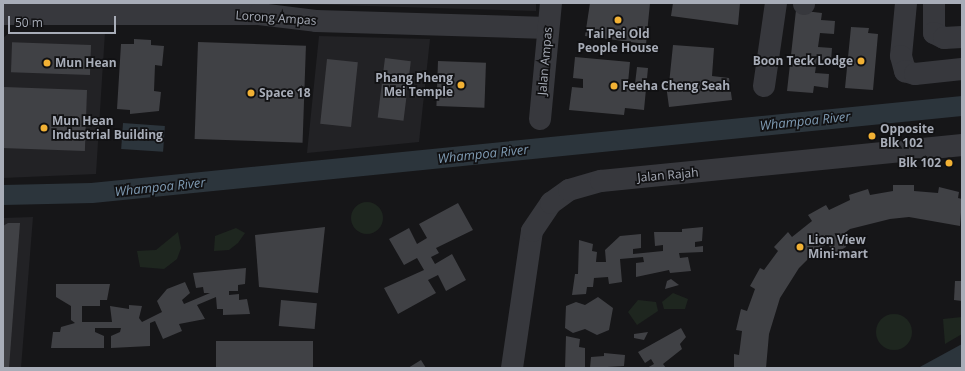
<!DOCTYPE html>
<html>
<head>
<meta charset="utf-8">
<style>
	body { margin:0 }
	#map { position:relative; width:965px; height:371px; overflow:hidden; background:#161618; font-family:"Open Sans",sans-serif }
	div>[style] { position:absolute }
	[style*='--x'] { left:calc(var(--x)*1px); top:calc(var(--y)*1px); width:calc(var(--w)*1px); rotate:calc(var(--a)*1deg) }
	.built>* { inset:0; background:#222225 }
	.green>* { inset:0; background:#1e261f }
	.round { border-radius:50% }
	.water>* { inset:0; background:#2c353c; transform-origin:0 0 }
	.building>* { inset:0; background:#404145; transform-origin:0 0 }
	.minor>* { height:22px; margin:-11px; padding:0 11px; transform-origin:11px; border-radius:11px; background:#37383d }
	.dots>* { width:11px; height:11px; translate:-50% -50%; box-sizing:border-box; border:2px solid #111113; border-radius:50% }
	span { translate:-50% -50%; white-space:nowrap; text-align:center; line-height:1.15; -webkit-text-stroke:3.5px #111113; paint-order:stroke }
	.street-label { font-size:12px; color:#a8adb8 }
	.poi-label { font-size:12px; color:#a8adb8; font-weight:700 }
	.right { translate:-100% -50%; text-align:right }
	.left { translate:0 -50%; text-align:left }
	.water-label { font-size:13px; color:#7f9bb3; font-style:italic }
	.frame { position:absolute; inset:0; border:4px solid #a8adb8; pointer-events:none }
	.scale { position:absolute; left:8px; top:16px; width:108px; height:18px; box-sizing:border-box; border:2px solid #a8adb8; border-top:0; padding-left:5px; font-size:12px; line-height:14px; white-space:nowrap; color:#a8adb8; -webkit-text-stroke:3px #111113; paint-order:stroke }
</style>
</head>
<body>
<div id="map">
	<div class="built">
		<i style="clip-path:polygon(267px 3px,536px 3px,536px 11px)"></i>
		<i style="clip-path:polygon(105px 32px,96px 174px,3px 178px,3px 38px,9px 33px)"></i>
		<i style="clip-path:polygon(319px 36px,430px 39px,419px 142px,307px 153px)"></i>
		<i style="clip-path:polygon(33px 217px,21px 368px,3px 368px,3px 218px)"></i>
	</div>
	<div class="green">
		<i class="round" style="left:351px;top:202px;width:32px;height:32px"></i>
		<i style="clip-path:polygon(236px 228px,245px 233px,238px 243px,229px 250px,214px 251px,215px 236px)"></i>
		<i style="clip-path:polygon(178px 232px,181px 248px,177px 259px,164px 269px,140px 267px,137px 251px,156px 250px)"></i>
		<i style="clip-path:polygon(673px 293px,688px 299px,685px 309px,664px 309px,662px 302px)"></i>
		<i style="clip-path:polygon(638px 300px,656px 302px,658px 311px,637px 325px,628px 312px)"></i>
		<i class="round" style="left:876px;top:314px;width:36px;height:36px"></i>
		<i style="clip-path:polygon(962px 317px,962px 334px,945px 344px,943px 319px)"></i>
	</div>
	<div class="water">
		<i style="clip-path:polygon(962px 96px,962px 116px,93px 203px,3px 205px,3px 185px,91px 183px)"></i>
		<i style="left:123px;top:123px;width:42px;height:26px;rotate:4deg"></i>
		<i style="clip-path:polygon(962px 344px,962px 368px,918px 368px)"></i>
	</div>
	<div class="building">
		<i style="clip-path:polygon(590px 3px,650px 3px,646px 44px,585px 36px)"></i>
		<i style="clip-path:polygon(673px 3px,740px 3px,738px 25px,671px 16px)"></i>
		<i style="clip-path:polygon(796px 10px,822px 13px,821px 20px,835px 21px,834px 34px,820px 33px,818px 47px,832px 48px,831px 61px,817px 59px,815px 73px,829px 74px,828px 88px,814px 86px,813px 93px,787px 91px)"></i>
		<i style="clip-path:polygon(851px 27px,869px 28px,868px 33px,878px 34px,873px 90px,845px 88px)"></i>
		<i style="clip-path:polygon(134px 39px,151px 40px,151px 45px,164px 46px,162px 66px,155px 65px,154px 91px,161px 92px,159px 111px,130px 114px,130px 110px,117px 109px,121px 44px,134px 44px)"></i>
		<i style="left:198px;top:42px;width:108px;height:97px;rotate:2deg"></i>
		<i style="left:91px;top:45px;width:30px;height:79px;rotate:92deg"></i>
		<i style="clip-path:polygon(673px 45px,714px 48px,712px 76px,729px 78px,732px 100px,669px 107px,666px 85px,669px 84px)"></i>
		<i style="clip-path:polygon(575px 57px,630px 62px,628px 83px,635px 84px,637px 67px,648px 68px,644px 110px,625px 108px,624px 115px,569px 110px,572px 87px,583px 88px,583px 79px,573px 78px)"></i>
		<i style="left:385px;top:58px;width:26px;height:60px;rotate:7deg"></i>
		<i style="left:327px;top:59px;width:31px;height:65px;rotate:6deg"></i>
		<i style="left:438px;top:61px;width:48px;height:45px;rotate:2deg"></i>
		<i style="left:87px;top:90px;width:61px;height:83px;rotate:92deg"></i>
		<i style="clip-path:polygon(893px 185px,914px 185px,914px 191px,938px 193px,939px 187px,959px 192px,958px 198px,962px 199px,960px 226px,909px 217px,890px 219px,850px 229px,842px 235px,846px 247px,834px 254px,828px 244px,819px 248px,799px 268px,780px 298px,769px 334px,766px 368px,734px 368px,734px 354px,739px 355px,742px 331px,736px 330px,741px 309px,747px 311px,755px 289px,750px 286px,760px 268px,764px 270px,778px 251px,774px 247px,788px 232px,792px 237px,812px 221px,808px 215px,826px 205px,829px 210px,850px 200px,849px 195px,868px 189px,870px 195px,893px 191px)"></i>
		<i style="clip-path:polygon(458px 203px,473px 230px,436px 248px,439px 253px,431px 257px,435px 264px,452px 254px,466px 280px,446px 291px,438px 275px,428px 280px,436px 293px,398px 314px,384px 288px,424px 270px,417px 258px,404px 265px,389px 239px,409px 228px,417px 244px,427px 238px,419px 224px)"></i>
		<i style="clip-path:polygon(8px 223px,20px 223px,9px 368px,3px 368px,3px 226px)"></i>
		<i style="clip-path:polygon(325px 227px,318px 293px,259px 287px,255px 235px)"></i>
		<i style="clip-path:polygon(703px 227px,702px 241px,695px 242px,695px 247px,703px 246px,703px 252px,679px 253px,680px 258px,688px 257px,691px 271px,670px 273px,669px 270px,636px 277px,636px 263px,644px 262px,643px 257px,620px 259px,622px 282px,609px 284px,608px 277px,594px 278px,593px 287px,587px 287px,586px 294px,572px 295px,575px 274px,578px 274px,579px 240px,593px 244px,592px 251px,597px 252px,596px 262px,606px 262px,605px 250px,620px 236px,641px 234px,641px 248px,633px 249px,633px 254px,663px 251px,663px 245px,655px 246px,654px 232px,682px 232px,682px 229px)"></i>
		<i style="clip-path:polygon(246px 268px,245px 284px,238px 285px,238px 291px,229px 291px,229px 295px,239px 294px,239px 300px,247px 299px,250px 314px,223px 315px,223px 309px,217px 309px,216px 297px,197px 305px,205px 319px,179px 324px,182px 331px,163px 339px,155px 321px,150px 323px,150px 346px,111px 348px,111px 336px,120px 332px,121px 328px,95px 328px,95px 332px,104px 336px,104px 348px,51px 348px,53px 332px,60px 332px,61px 327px,75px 323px,71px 320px,71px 306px,56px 297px,56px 284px,110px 284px,107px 300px,100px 300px,100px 306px,82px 306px,82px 322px,112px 322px,110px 306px,129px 309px,129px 305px,142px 306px,139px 318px,142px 322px,162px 312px,157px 301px,167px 289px,185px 282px,190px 293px,182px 300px,184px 304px,210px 293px,204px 293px,203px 287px,196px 288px,193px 273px)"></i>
		<i style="clip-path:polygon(671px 279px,679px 285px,665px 289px,667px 281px)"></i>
		<i style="clip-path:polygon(955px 281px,962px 281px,962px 301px,954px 300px)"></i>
		<i style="clip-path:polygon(598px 297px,613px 308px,609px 330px,597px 335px,585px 329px,573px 333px,565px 328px,566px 306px,576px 302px,585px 305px)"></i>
		<i style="left:281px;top:300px;width:36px;height:26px;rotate:5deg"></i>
		<i style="clip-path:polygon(681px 328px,686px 337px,680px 344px,682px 349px,663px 364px,666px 368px,647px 368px,654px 364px,651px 359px,645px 363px,638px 352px)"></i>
		<i style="clip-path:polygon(648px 332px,644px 340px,634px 338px,634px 334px)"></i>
		<i style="clip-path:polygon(566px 336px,580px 339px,579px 347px,585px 348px,585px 368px,565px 368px)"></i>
		<i style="left:216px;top:341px;width:97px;height:27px"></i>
		<i style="clip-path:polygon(604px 353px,625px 355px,624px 366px,590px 368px,591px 357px,604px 356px)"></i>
		<i style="clip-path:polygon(421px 360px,426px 368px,408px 368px)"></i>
	</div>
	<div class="minor">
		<i style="--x:906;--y:3;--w:53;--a:95.4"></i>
		<i style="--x:901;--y:56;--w:16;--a:75"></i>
		<i style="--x:905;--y:71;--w:10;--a:17"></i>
		<i style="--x:915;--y:74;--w:47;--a:-6.1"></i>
		<i style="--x:934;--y:3;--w:30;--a:90"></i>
		<i style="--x:934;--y:33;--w:11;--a:27"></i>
		<i style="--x:944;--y:38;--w:18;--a:-3"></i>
		<i style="--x:804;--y:4;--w:1;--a:-90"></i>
		<i style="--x:3;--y:14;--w:256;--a:0"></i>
		<i style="--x:259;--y:14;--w:57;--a:7"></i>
		<i style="--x:316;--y:21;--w:232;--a:1.7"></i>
		<i style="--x:764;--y:86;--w:84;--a:-81.8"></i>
		<i style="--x:540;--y:119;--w:117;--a:-84.6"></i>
		<i style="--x:512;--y:368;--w:138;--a:-81.7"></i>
		<i style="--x:532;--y:231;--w:34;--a:-56"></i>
		<i style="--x:551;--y:203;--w:22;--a:-36"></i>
		<i style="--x:569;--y:190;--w:33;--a:-16"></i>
		<i style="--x:601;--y:181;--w:363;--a:-5.7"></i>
	</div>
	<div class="dots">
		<i style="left:618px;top:20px;background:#f2b134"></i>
		<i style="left:861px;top:61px;background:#f2b134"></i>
		<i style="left:47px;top:63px;background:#f2b134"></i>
		<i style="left:461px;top:85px;background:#f2b134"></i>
		<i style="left:614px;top:86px;background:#f2b134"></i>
		<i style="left:251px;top:93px;background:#f2b134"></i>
		<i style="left:44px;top:128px;background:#f2b134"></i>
		<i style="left:872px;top:136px;background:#f2b134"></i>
		<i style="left:949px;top:163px;background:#f2b134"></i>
		<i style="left:800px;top:247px;background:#f2b134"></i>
	</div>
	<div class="street-label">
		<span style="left:276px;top:18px;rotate:4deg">Lorong Ampas</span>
		<span style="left:545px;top:61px;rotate:-85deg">Jalan Ampas</span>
		<span style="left:668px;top:175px;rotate:-5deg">Jalan Rajah</span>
	</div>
	<div class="poi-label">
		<span style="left:618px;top:41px">Tai Pei Old<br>People House</span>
		<span class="right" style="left:853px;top:61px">Boon Teck Lodge</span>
		<span class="left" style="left:55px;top:63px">Mun Hean</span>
		<span class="right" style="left:453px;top:85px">Phang Pheng<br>Mei Temple</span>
		<span class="left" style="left:622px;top:86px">Feeha Cheng Seah</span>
		<span class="left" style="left:259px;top:93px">Space 18</span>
		<span class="left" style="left:52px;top:128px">Mun Hean<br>Industrial Building</span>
		<span class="left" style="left:880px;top:136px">Opposite<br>Blk 102</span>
		<span class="right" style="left:941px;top:163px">Blk 102</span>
		<span class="left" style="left:808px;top:247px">Lion View<br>Mini-mart</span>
	</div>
	<div class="water-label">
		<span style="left:805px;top:121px;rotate:-6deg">Whampoa River</span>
		<span style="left:483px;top:154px;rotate:-6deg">Whampoa River</span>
		<span style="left:160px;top:187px;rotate:-6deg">Whampoa River</span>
	</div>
	<div class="frame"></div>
	<div class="scale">50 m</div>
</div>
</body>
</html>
